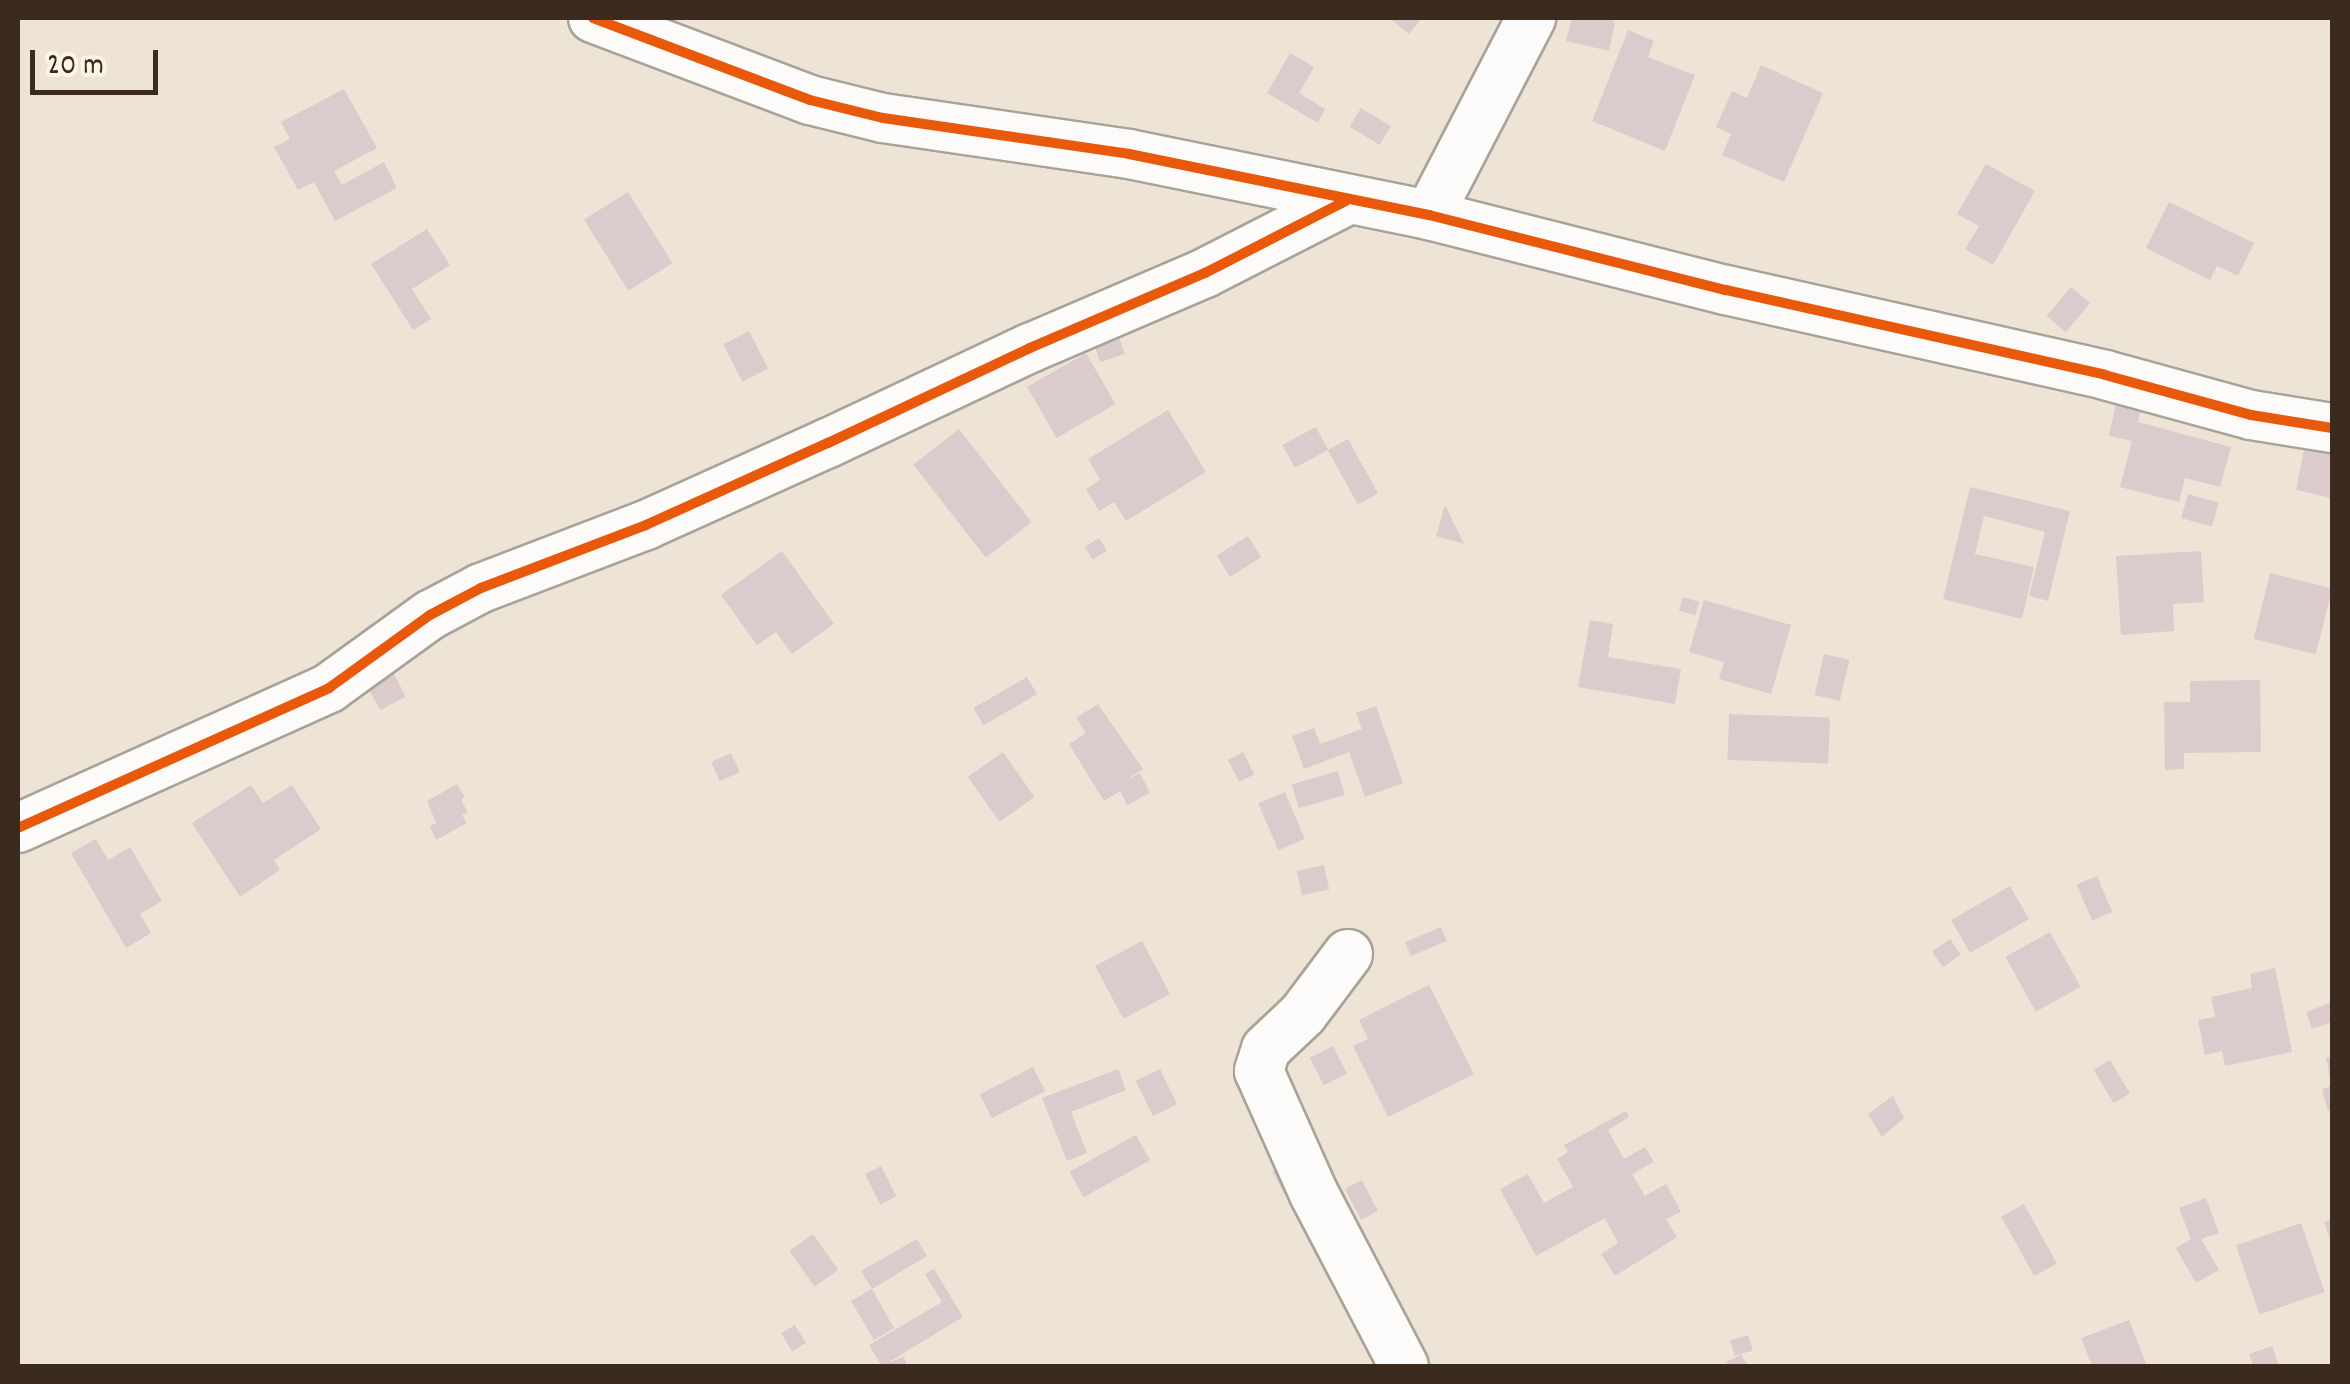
<!DOCTYPE html>
<html>
<head>
<meta charset="utf-8">
<style>
	body { margin:0 }
	#map { position:relative; width:2350px; height:1384px; overflow:hidden; background:#ede4d6; font-family:Dekko,sans-serif }
	div>[style] { position:absolute }
	[style*='--x'] { left:calc(var(--x)*1px); top:calc(var(--y)*1px); width:calc(var(--w)*1px); rotate:calc(var(--a)*1deg) }
	.building>* { inset:0; background:#dccbcd; transform-origin:0 0 }
	.roads { filter:drop-shadow(2px 0 #a9a298) drop-shadow(-2px 0 #a9a298) drop-shadow(0 2px #a9a298) drop-shadow(0 -2px #a9a298) }
	.street>* { height:48px; margin:-24px; padding:0 24px; transform-origin:24px; border-radius:24px; background:#fcfbf9 }
	.cycleway>* { height:10px; margin:-5px; padding:0 5px; transform-origin:5px; border-radius:5px; background:#e8590c }
	span { translate:-50% -50%; white-space:nowrap; text-align:center; line-height:1.15; -webkit-text-stroke:8px #fcf5e5; paint-order:stroke }
	.frame { position:absolute; inset:0; border:20px solid #3b2a1e; pointer-events:none }
	.scale { position:absolute; left:30px; top:50px; width:128px; height:45px; box-sizing:border-box; border:5px solid #3b2a1e; border-top:0; padding-left:12px; font-size:30px; line-height:35px; white-space:nowrap; color:#3b2a1e; -webkit-text-stroke:8px #fcf5e5; paint-order:stroke }
</style>
</head>
<body>
<div id="map">
	<div class="building">
		<i style="clip-path:polygon(1389px 18px,1422px 18px,1409px 34px)"></i>
		<i style="clip-path:polygon(1572px 18px,1609px 18px,1615px 22px,1609px 51px,1566px 41px)"></i>
		<i style="clip-path:polygon(1628px 30px,1654px 41px,1648px 57px,1695px 75px,1665px 151px,1592px 121px)"></i>
		<i style="clip-path:polygon(1290px 53px,1314px 67px,1299px 93px,1325px 109px,1318px 123px,1267px 93px)"></i>
		<i style="clip-path:polygon(1761px 65px,1823px 93px,1784px 182px,1722px 155px,1731px 134px,1716px 127px,1732px 91px,1747px 98px)"></i>
		<i style="clip-path:polygon(344px 89px,377px 148px,334px 171px,342px 185px,384px 162px,397px 188px,335px 221px,314px 182px,298px 190px,274px 147px,290px 139px,281px 122px)"></i>
		<i style="left:1361px;top:108px;width:35px;height:22px;rotate:31deg"></i>
		<i style="clip-path:polygon(1986px 164px,2035px 191px,1993px 265px,1965px 249px,1979px 226px,1957px 214px)"></i>
		<i style="left:628px;top:192px;width:84px;height:52px;rotate:58deg"></i>
		<i style="clip-path:polygon(2169px 202px,2254px 243px,2238px 276px,2217px 266px,2210px 280px,2146px 248px)"></i>
		<i style="clip-path:polygon(427px 229px,450px 265px,412px 289px,431px 319px,413px 330px,371px 264px)"></i>
		<i style="left:2071px;top:287px;width:25px;height:38px;rotate:40deg"></i>
		<i style="left:749px;top:331px;width:42px;height:29px;rotate:63deg"></i>
		<i style="left:1118px;top:334px;width:21px;height:26px;rotate:71deg"></i>
		<i style="left:1086px;top:353px;width:59px;height:68px;rotate:60deg"></i>
		<i style="clip-path:polygon(2121px 380px,2145px 385px,2138px 422px,2231px 447px,2220px 487px,2185px 478px,2179px 502px,2120px 487px,2132px 441px,2109px 436px)"></i>
		<i style="clip-path:polygon(1168px 410px,1206px 472px,1126px 521px,1114px 502px,1099px 511px,1086px 489px,1100px 480px,1088px 459px)"></i>
		<i style="left:1316px;top:427px;width:26px;height:38px;rotate:62deg"></i>
		<i style="left:959px;top:429px;width:118px;height:58px;rotate:52deg"></i>
		<i style="left:1348px;top:439px;width:62px;height:23px;rotate:61deg"></i>
		<i style="clip-path:polygon(2305px 444px,2332px 450px,2332px 498px,2296px 490px)"></i>
		<i style="clip-path:polygon(1970px 487px,2070px 511px,2048px 601px,2029px 596px,2045px 532px,1984px 516px,1975px 554px,2034px 567px,2022px 619px,1943px 599px)"></i>
		<i style="left:2188px;top:494px;width:32px;height:25px;rotate:16deg"></i>
		<i style="clip-path:polygon(1445px 505px,1464px 544px,1436px 536px)"></i>
		<i style="left:1248px;top:536px;width:25px;height:37px;rotate:58deg"></i>
		<i style="left:1099px;top:538px;width:15px;height:17px;rotate:58deg"></i>
		<i style="clip-path:polygon(782px 551px,834px 624px,792px 654px,776px 632px,757px 645px,721px 595px)"></i>
		<i style="clip-path:polygon(2201px 551px,2204px 602px,2173px 604px,2174px 631px,2121px 635px,2116px 556px)"></i>
		<i style="left:2270px;top:573px;width:64px;height:68px;rotate:14deg"></i>
		<i style="left:1683px;top:597px;width:17px;height:14px;rotate:17deg"></i>
		<i style="clip-path:polygon(1704px 600px,1791px 625px,1771px 694px,1719px 679px,1724px 662px,1689px 652px)"></i>
		<i style="clip-path:polygon(1590px 620px,1613px 624px,1608px 657px,1681px 669px,1675px 704px,1578px 687px)"></i>
		<i style="left:1824px;top:654px;width:26px;height:42px;rotate:13deg"></i>
		<i style="left:388px;top:663px;width:38px;height:29px;rotate:62deg"></i>
		<i style="left:1027px;top:677px;width:20px;height:62px;rotate:60deg"></i>
		<i style="clip-path:polygon(2260px 680px,2261px 752px,2184px 753px,2184px 769px,2165px 770px,2164px 702px,2190px 702px,2190px 681px)"></i>
		<i style="clip-path:polygon(1098px 704px,1143px 769px,1125px 781px,1140px 773px,1150px 793px,1127px 805px,1120px 791px,1104px 801px,1069px 744px,1086px 733px,1076px 718px)"></i>
		<i style="clip-path:polygon(1376px 706px,1403px 783px,1365px 797px,1349px 752px,1304px 769px,1292px 736px,1314px 728px,1320px 744px,1362px 729px,1356px 713px)"></i>
		<i style="left:1729px;top:714px;width:101px;height:46px;rotate:2deg"></i>
		<i style="left:1003px;top:752px;width:55px;height:43px;rotate:55deg"></i>
		<i style="left:1243px;top:752px;width:25px;height:17px;rotate:63deg"></i>
		<i style="left:731px;top:753px;width:21px;height:22px;rotate:65deg"></i>
		<i style="left:1338px;top:771px;width:25px;height:48px;rotate:74deg"></i>
		<i style="clip-path:polygon(457px 784px,465px 797px,461px 799px,468px 813px,462px 815px,467px 823px,436px 840px,430px 826px,436px 823px,427px 801px)"></i>
		<i style="clip-path:polygon(251px 785px,263px 803px,292px 785px,321px 829px,274px 860px,280px 870px,240px 897px,192px 823px)"></i>
		<i style="left:1285px;top:792px;width:51px;height:29px;rotate:67deg"></i>
		<i style="clip-path:polygon(96px 839px,108px 860px,130px 847px,162px 901px,140px 914px,151px 933px,126px 948px,71px 853px)"></i>
		<i style="left:1324px;top:865px;width:25px;height:28px;rotate:78deg"></i>
		<i style="left:2097px;top:876px;width:39px;height:22px;rotate:67deg"></i>
		<i style="left:2010px;top:886px;width:38px;height:68px;rotate:60deg"></i>
		<i style="left:1441px;top:927px;width:15px;height:39px;rotate:67deg"></i>
		<i style="left:2050px;top:932px;width:63px;height:51px;rotate:61deg"></i>
		<i style="left:1950px;top:939px;width:19px;height:22px;rotate:55deg"></i>
		<i style="left:1142px;top:941px;width:60px;height:53px;rotate:62deg"></i>
		<i style="clip-path:polygon(2275px 968px,2292px 1052px,2225px 1066px,2222px 1051px,2205px 1055px,2198px 1020px,2215px 1017px,2211px 997px,2252px 988px,2250px 974px)"></i>
		<i style="clip-path:polygon(1429px 985px,1474px 1074px,1388px 1117px,1353px 1046px,1368px 1039px,1359px 1020px)"></i>
		<i style="clip-path:polygon(2332px 1002px,2332px 1022px,2312px 1029px,2306px 1012px)"></i>
		<i style="left:1333px;top:1046px;width:31px;height:26px;rotate:63deg"></i>
		<i style="clip-path:polygon(2332px 1056px,2332px 1082px,2331px 1082px,2326px 1058px)"></i>
		<i style="left:2110px;top:1060px;width:39px;height:19px;rotate:59deg"></i>
		<i style="left:1033px;top:1067px;width:27px;height:60px;rotate:63deg"></i>
		<i style="clip-path:polygon(1118px 1069px,1126px 1090px,1071px 1112px,1087px 1153px,1067px 1161px,1042px 1098px)"></i>
		<i style="left:1160px;top:1069px;width:39px;height:27px;rotate:64deg"></i>
		<i style="clip-path:polygon(2332px 1086px,2332px 1110px,2328px 1111px,2322px 1089px)"></i>
		<i style="clip-path:polygon(1893px 1096px,1904px 1118px,1882px 1137px,1868px 1114px)"></i>
		<i style="clip-path:polygon(1626px 1111px,1629px 1117px,1608px 1130px,1624px 1159px,1645px 1147px,1654px 1162px,1632px 1174px,1645px 1196px,1666px 1184px,1681px 1212px,1666px 1219px,1677px 1237px,1615px 1276px,1601px 1254px,1618px 1243px,1605px 1218px,1536px 1256px,1500px 1189px,1528px 1174px,1544px 1203px,1573px 1187px,1557px 1159px,1568px 1152px,1564px 1145px)"></i>
		<i style="left:1136px;top:1135px;width:29px;height:76px;rotate:61deg"></i>
		<i style="left:1288px;top:1163px;width:38px;height:18px;rotate:61deg"></i>
		<i style="left:881px;top:1166px;width:34px;height:18px;rotate:63deg"></i>
		<i style="left:1362px;top:1180px;width:35px;height:19px;rotate:63deg"></i>
		<i style="clip-path:polygon(2206px 1198px,2219px 1233px,2201px 1239px,2219px 1270px,2196px 1283px,2176px 1248px,2191px 1239px,2179px 1208px)"></i>
		<i style="left:2024px;top:1204px;width:68px;height:26px;rotate:61deg"></i>
		<i style="clip-path:polygon(2332px 1219px,2332px 1245px,2324px 1222px)"></i>
		<i style="left:2301px;top:1223px;width:73px;height:69px;rotate:71deg"></i>
		<i style="left:813px;top:1234px;width:44px;height:29px;rotate:55deg"></i>
		<i style="clip-path:polygon(917px 1239px,927px 1256px,872px 1289px,894px 1328px,874px 1340px,851px 1301px,872px 1289px,861px 1271px)"></i>
		<i style="clip-path:polygon(934px 1269px,963px 1317px,887px 1363px,904px 1357px,907px 1366px,878px 1366px,881px 1365px,869px 1345px,942px 1302px,925px 1274px)"></i>
		<i style="clip-path:polygon(2129px 1320px,2147px 1366px,2092px 1366px,2081px 1338px)"></i>
		<i style="left:795px;top:1325px;width:21px;height:16px;rotate:59deg"></i>
		<i style="left:1748px;top:1335px;width:16px;height:19px;rotate:72deg"></i>
		<i style="clip-path:polygon(2272px 1346px,2279px 1366px,2253px 1366px,2249px 1354px)"></i>
		<i style="clip-path:polygon(1741px 1355px,1748px 1366px,1728px 1366px,1726px 1362px)"></i>
	</div>
	<div class="roads">
		<div class="street">
			<i style="--x:593;--y:18;--w:232;--a:20.7"></i>
			<i style="--x:810;--y:100;--w:75;--a:13.9"></i>
			<i style="--x:883;--y:118;--w:249;--a:8.3"></i>
			<i style="--x:1129;--y:154;--w:306;--a:11.5"></i>
			<i style="--x:1429;--y:215;--w:306;--a:14.2"></i>
			<i style="--x:1726;--y:290;--w:388;--a:12.6"></i>
			<i style="--x:2105;--y:375;--w:151;--a:15.3"></i>
			<i style="--x:2251;--y:415;--w:82;--a:9.1"></i>
			<i style="--x:1429;--y:215;--w:222;--a:-62.6"></i>
			<i style="--x:18;--y:828;--w:341;--a:-24.2"></i>
			<i style="--x:329;--y:688;--w:125;--a:-35.9"></i>
			<i style="--x:430;--y:615;--w:58;--a:-27.9"></i>
			<i style="--x:481;--y:588;--w:177;--a:-20.9"></i>
			<i style="--x:646;--y:525;--w:200;--a:-24.3"></i>
			<i style="--x:828;--y:443;--w:223;--a:-25.2"></i>
			<i style="--x:1030;--y:348;--w:190;--a:-23.2"></i>
			<i style="--x:1205;--y:273;--w:158;--a:-27.1"></i>
			<i style="--x:1348;--y:954;--w:75;--a:126.9"></i>
			<i style="--x:1303;--y:1014;--w:51;--a:136.6"></i>
			<i style="--x:1266;--y:1049;--w:23;--a:108"></i>
			<i style="--x:1259;--y:1071;--w:135;--a:65.9"></i>
			<i style="--x:1314;--y:1194;--w:194;--a:62.4"></i>
		</div>
	</div>
	<div class="cycleway">
		<i style="--x:593;--y:18;--w:232;--a:20.7"></i>
		<i style="--x:810;--y:100;--w:75;--a:13.9"></i>
		<i style="--x:883;--y:118;--w:249;--a:8.3"></i>
		<i style="--x:1129;--y:154;--w:306;--a:11.5"></i>
		<i style="--x:1429;--y:215;--w:306;--a:14.2"></i>
		<i style="--x:1726;--y:290;--w:388;--a:12.6"></i>
		<i style="--x:2105;--y:375;--w:151;--a:15.3"></i>
		<i style="--x:2251;--y:415;--w:82;--a:9.1"></i>
		<i style="--x:18;--y:828;--w:341;--a:-24.2"></i>
		<i style="--x:329;--y:688;--w:125;--a:-35.9"></i>
		<i style="--x:430;--y:615;--w:58;--a:-27.9"></i>
		<i style="--x:481;--y:588;--w:177;--a:-20.9"></i>
		<i style="--x:646;--y:525;--w:200;--a:-24.3"></i>
		<i style="--x:828;--y:443;--w:223;--a:-25.2"></i>
		<i style="--x:1030;--y:348;--w:190;--a:-23.2"></i>
		<i style="--x:1205;--y:273;--w:158;--a:-27.1"></i>
	</div>
	<div class="frame"></div>
	<div class="scale">20 m</div>
</div>
</body>
</html>
